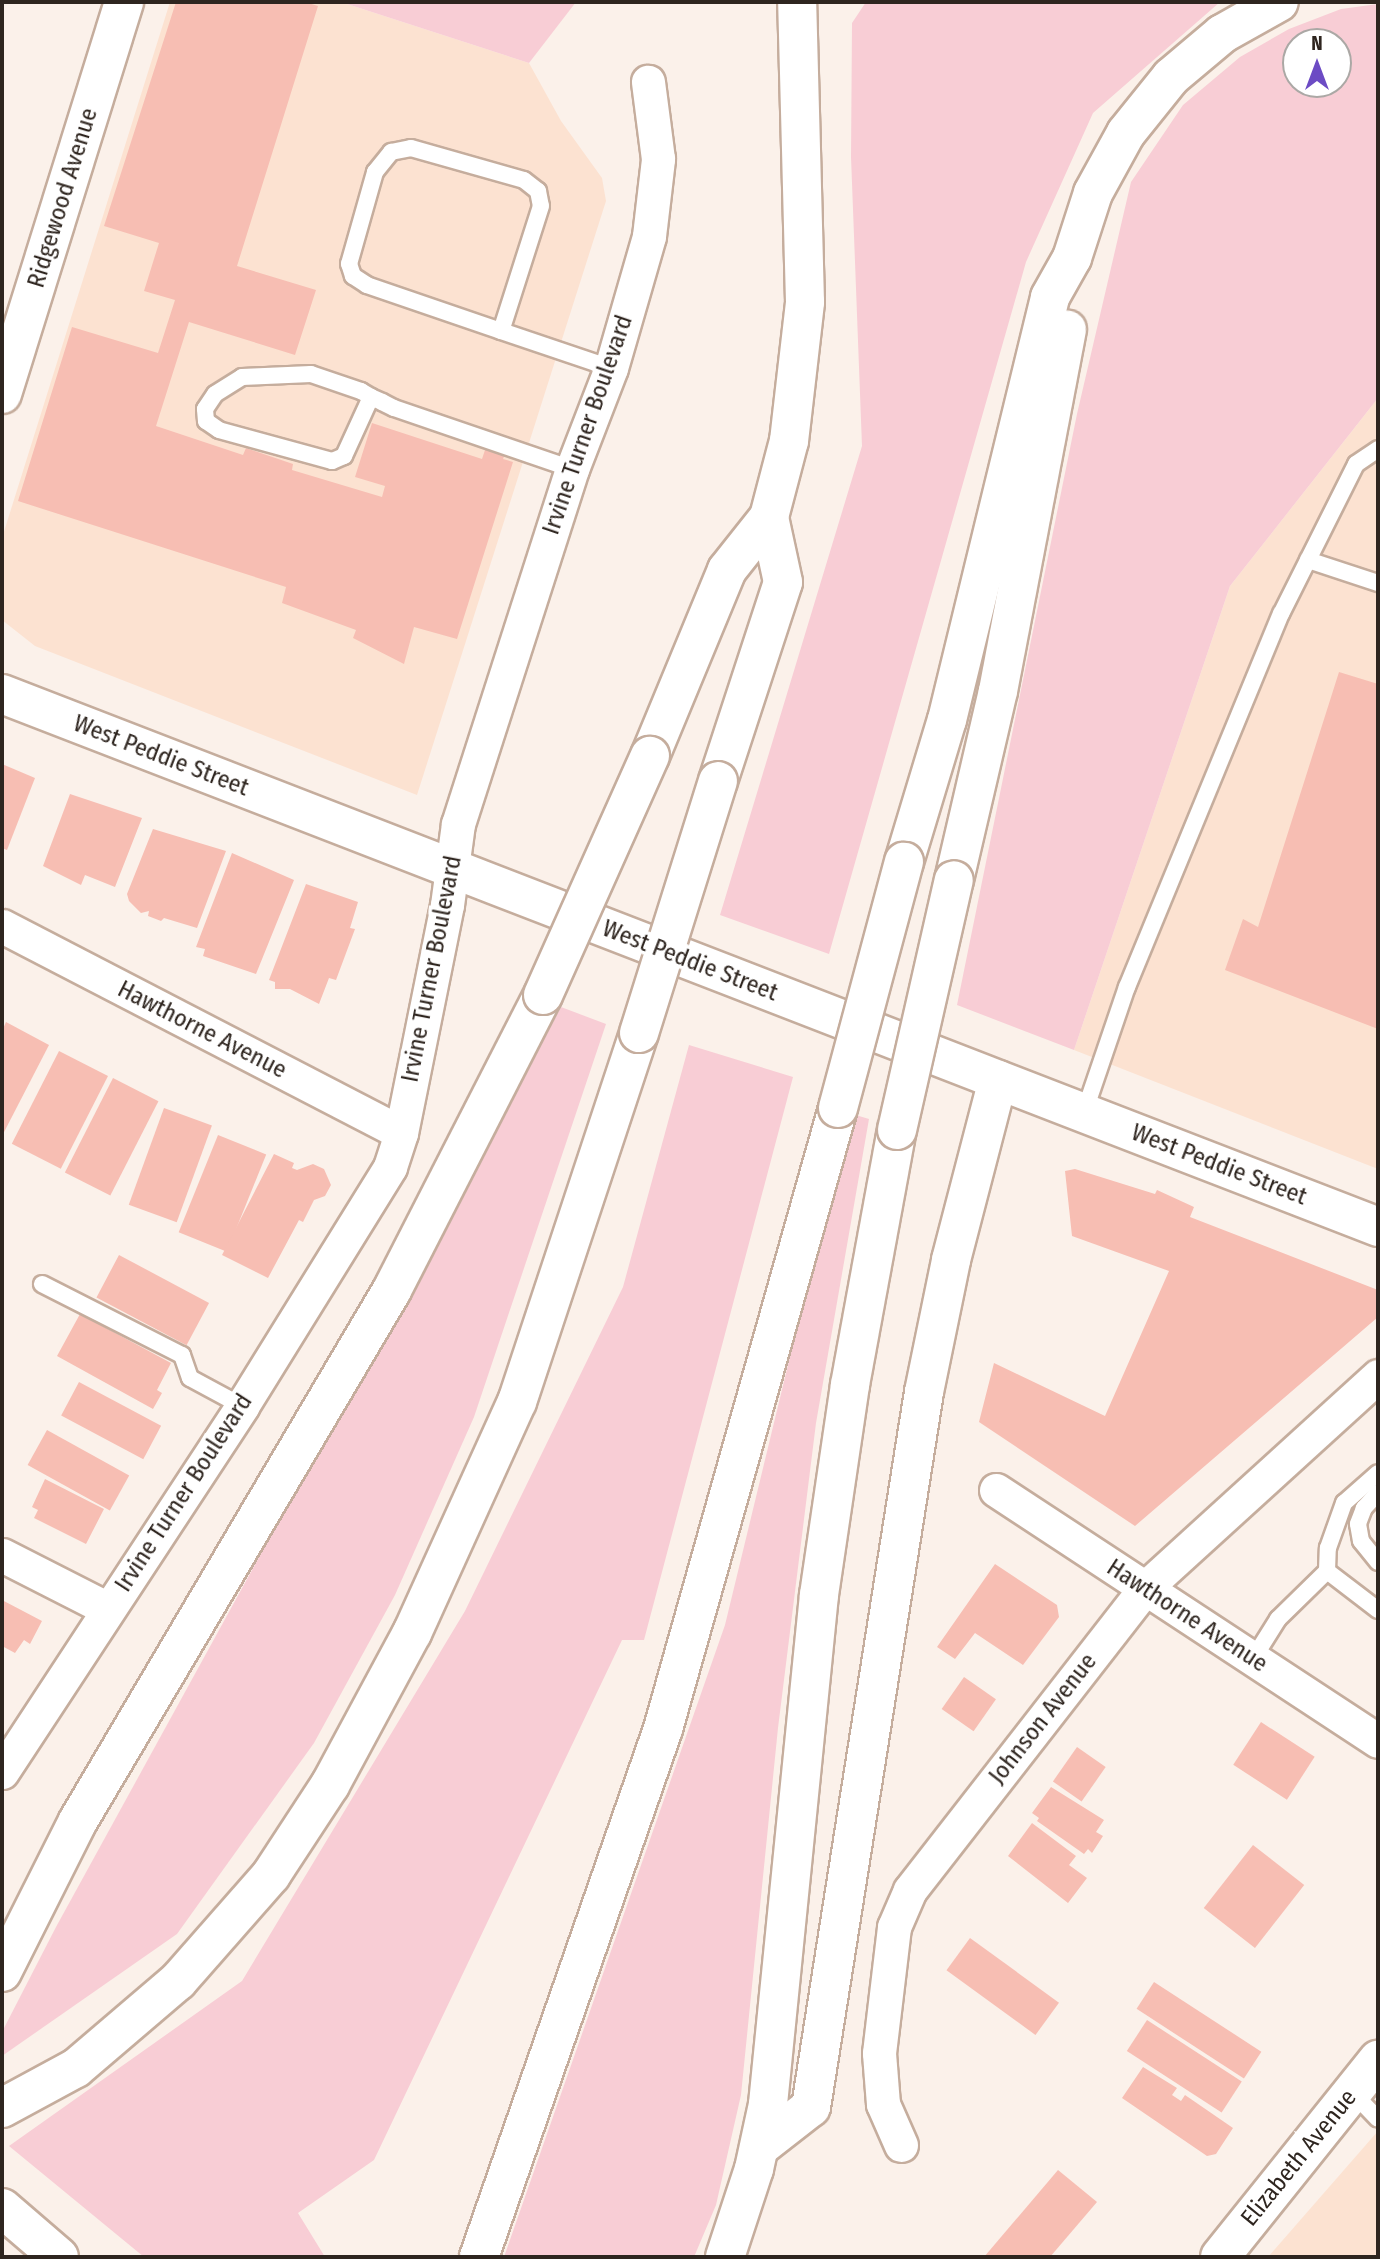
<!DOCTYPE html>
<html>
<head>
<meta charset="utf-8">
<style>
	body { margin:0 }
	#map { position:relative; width:1380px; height:2259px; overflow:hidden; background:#fbf1ea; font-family:"Fira Sans Condensed",sans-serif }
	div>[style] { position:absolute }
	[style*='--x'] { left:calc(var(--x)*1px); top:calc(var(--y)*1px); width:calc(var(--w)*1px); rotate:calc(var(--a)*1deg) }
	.built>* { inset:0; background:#fce2d1 }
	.green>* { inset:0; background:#f8cdd5 }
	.building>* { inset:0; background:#f7beb3; transform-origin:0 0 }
	.roads { filter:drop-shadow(2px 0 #c5ad9d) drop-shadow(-2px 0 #c5ad9d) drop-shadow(0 2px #c5ad9d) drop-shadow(0 -2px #c5ad9d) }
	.lane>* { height:16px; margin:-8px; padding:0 8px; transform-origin:8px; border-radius:8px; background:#fff }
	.street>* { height:33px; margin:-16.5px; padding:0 16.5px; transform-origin:16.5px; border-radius:16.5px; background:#fff }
	.secondary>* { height:38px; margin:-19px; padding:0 19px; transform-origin:19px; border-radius:19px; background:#fff }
	.highway>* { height:38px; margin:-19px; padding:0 19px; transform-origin:19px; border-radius:19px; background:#fff }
	.bridges { filter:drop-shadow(2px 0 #c5ad9d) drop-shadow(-2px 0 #c5ad9d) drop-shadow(0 2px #c5ad9d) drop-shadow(0 -2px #c5ad9d) }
	.highway-bridge>* { height:38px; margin:-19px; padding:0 19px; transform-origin:19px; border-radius:19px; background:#fff }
	span { translate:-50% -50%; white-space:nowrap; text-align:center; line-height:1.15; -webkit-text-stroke:7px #fff; paint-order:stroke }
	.street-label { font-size:24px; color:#2e251f }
	.frame { position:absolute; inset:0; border:4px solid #2e251f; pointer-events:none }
	.north { position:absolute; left:1282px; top:28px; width:70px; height:70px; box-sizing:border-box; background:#fff; border:2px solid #aba8a5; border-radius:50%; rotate:0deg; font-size:19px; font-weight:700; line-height:28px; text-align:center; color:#2e251f }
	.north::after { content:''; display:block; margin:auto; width:24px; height:32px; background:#6c4bc4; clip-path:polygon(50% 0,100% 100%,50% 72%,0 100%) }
</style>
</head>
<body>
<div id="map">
	<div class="built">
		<i style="clip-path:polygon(170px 2px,341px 2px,529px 63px,561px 121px,602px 178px,606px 201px,417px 795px,35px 646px,2px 620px,2px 538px)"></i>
		<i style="clip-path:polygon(1378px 398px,1378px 1169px,1074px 1050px,1230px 586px)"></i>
		<i style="clip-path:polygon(1378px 2131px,1378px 2257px,1268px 2257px)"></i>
	</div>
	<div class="green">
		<i style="clip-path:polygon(341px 2px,576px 2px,529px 63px)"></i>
		<i style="clip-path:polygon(866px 2px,1220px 2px,1093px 113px,1026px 262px,829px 954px,720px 915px,862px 446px,851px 157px,852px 23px)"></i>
		<i style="clip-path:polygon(evenodd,1378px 4px,1378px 398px,1230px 586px,1074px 1050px,957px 1005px,1077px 414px,1131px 182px,1183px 105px,1240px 57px,1289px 29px,1341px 9px,1378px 4px,1338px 42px,1338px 84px,1296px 84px,1296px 42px,1338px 42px)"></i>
		<i style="clip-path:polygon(561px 1007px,606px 1024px,474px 1417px,395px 1595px,314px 1743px,177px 1934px,2px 2056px,2px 2032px,56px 1927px)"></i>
		<i style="clip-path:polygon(689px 1045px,793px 1077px,644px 1640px,622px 1640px,374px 2160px,298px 2213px,325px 2257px,144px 2257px,9px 2146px,242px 1981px,465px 1611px,623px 1287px)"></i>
		<i style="clip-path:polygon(849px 1113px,869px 1119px,816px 1423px,778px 1728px,741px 2095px,716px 2205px,694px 2257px,504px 2257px,725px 1625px)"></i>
	</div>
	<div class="building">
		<i style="clip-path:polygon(176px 2px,305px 2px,318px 6px,237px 266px,316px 290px,295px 355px,189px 322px,156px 426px,243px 455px,246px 448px,293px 464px,292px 470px,382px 497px,385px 486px,355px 477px,372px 423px,482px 459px,486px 447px,506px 451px,503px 459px,513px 462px,457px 639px,414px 627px,404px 664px,353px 638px,356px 630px,282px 603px,286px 587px,18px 501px,72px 327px,158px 353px,175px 300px,144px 291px,159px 243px,104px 226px)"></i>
		<i style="clip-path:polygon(1339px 672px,1378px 684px,1378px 1029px,1225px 970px,1243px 919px,1258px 927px)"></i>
		<i style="clip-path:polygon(2px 764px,35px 778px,7px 850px,2px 848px)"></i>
		<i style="clip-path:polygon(70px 794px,142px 818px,115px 887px,85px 875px,81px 885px,43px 866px)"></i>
		<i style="clip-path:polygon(153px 829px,226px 851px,197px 928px,164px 918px,161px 921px,148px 916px,149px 911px,141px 913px,129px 901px,127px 894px)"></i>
		<i style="clip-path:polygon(232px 853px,294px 880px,256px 974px,203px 956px,205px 949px,196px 947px)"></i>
		<i style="clip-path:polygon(306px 884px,358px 902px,350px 928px,355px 929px,336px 980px,329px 978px,319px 1004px,290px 989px,275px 989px,275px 982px,269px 980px)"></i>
		<i style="clip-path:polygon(6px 1022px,49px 1045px,2px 1136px,2px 1031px)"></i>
		<i style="left:59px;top:1051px;width:55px;height:104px;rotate:27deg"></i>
		<i style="left:113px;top:1078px;width:51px;height:106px;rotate:27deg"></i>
		<i style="left:164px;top:1108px;width:51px;height:103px;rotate:20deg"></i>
		<i style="left:218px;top:1135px;width:52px;height:105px;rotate:22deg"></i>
		<i style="clip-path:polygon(274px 1154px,294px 1163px,292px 1168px,297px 1170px,313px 1164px,324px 1169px,331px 1185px,325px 1196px,314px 1200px,303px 1222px,299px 1220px,268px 1278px,222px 1255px)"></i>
		<i style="clip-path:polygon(1075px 1169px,1155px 1194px,1157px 1190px,1194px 1207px,1190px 1217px,1378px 1290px,1378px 1317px,1135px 1526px,979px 1422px,994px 1363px,1105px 1416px,1169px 1271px,1072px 1236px,1065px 1171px)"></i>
		<i style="left:119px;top:1255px;width:102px;height:48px;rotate:28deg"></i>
		<i style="clip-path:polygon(80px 1314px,171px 1363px,157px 1390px,162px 1393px,153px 1409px,57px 1356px)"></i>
		<i style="left:79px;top:1382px;width:93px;height:38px;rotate:28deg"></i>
		<i style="left:47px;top:1430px;width:94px;height:40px;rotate:29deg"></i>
		<i style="clip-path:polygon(45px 1479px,104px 1509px,86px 1544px,34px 1518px,38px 1510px,32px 1507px)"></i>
		<i style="clip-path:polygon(995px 1564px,1057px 1605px,1059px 1617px,1023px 1665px,975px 1633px,955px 1659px,937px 1647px)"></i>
		<i style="clip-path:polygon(2px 1600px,42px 1621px,30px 1644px,24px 1640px,15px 1653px,2px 1646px)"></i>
		<i style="left:964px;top:1677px;width:39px;height:39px;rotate:35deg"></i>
		<i style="left:1261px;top:1722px;width:64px;height:51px;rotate:33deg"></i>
		<i style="left:1077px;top:1747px;width:35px;height:42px;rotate:35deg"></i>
		<i style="clip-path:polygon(1051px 1787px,1104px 1820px,1096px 1832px,1103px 1836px,1092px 1853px,1088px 1849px,1084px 1854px,1037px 1821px,1039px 1818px,1032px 1813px)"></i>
		<i style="clip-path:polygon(1032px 1823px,1076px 1856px,1069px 1865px,1087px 1878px,1068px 1903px,1008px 1856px)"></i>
		<i style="left:1253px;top:1845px;width:65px;height:80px;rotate:38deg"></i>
		<i style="left:970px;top:1938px;width:110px;height:40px;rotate:36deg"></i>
		<i style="left:1154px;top:1982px;width:128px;height:32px;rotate:33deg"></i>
		<i style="left:1147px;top:2020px;width:113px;height:37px;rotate:33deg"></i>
		<i style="clip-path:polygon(1143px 2067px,1177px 2088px,1172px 2095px,1181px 2101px,1185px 2095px,1233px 2128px,1216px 2154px,1207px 2156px,1122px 2098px)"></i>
		<i style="clip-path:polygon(1058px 2170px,1097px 2202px,1050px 2257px,984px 2257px)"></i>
	</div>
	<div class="roads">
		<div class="lane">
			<i style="--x:501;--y:331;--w:142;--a:-161.1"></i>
			<i style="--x:367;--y:285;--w:17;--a:-147"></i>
			<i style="--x:353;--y:276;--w:13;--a:-108"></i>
			<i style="--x:349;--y:264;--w:96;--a:-74.2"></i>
			<i style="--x:375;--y:172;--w:26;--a:-51"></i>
			<i style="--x:391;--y:152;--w:20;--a:-11"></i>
			<i style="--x:411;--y:148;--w:117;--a:15.8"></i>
			<i style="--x:524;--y:180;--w:18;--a:38"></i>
			<i style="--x:538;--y:191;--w:15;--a:79"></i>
			<i style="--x:541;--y:206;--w:131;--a:107.7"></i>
			<i style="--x:501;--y:331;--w:116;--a:18.6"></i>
			<i style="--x:371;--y:397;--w:65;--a:114.6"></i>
			<i style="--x:344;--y:456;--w:13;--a:157"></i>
			<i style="--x:332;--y:461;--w:117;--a:-164.7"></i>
			<i style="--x:219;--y:430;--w:16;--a:-145"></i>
			<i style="--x:206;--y:421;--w:12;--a:-95"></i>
			<i style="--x:205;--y:409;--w:18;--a:-56"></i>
			<i style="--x:215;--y:394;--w:32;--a:-32"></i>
			<i style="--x:242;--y:377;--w:69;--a:-2.5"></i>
			<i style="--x:311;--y:374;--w:53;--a:18.8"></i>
			<i style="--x:361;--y:391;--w:12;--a:31"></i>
			<i style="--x:371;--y:397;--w:12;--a:24"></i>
			<i style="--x:382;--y:402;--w:13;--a:27"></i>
			<i style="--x:394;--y:408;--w:188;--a:18.9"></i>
			<i style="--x:1308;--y:560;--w:74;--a:18.2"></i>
			<i style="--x:1084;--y:1113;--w:133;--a:-71.2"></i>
			<i style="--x:1127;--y:987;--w:404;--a:-67.6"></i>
			<i style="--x:1281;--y:614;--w:168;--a:-63.4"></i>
			<i style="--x:1356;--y:464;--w:27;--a:-34"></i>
			<i style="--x:42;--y:1284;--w:157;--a:26.9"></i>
			<i style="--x:182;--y:1355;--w:24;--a:71"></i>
			<i style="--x:190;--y:1378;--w:59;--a:28.3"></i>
			<i style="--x:1378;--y:1493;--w:21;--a:133"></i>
			<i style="--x:1364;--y:1508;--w:17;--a:111"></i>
			<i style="--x:1358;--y:1524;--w:17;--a:80"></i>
			<i style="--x:1361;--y:1541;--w:27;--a:51"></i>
			<i style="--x:1327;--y:1571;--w:64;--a:37.4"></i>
			<i style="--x:1253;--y:1659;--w:47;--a:-58"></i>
			<i style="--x:1278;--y:1619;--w:69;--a:-44.4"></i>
			<i style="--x:1327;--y:1571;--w:23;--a:-88"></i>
			<i style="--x:1328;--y:1548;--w:48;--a:-70.4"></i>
			<i style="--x:1344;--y:1503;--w:45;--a:-41.4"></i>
			<i style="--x:1352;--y:2092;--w:37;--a:46"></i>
		</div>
		<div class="street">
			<i style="--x:2;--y:926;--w:449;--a:27.4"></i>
			<i style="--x:996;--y:1490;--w:457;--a:33.3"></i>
			<i style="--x:2;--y:1555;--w:119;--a:27"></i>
			<i style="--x:2;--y:1772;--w:438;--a:-56.7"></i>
			<i style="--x:242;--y:1406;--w:281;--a:-58.2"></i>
			<i style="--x:390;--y:1167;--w:36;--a:-72"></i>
			<i style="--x:401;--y:1133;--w:233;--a:-78.6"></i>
			<i style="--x:447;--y:905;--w:82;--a:-82.3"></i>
			<i style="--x:458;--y:824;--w:373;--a:-72.2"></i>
			<i style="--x:572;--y:469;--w:108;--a:-68.9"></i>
			<i style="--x:611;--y:368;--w:137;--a:-73.9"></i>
			<i style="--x:649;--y:236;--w:78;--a:-83.3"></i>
			<i style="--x:658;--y:159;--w:78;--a:-97.4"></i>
			<i style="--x:901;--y:2145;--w:45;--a:-113.7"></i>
			<i style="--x:883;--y:2104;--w:51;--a:-94.5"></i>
			<i style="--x:879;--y:2053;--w:127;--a:-83.2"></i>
			<i style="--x:894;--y:1927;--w:40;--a:-66.6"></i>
			<i style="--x:910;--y:1890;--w:383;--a:-52.1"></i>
			<i style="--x:1145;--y:1588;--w:315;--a:-42.3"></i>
		</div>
		<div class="secondary">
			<i style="--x:2;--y:394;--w:411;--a:-72.7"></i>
			<i style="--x:2;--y:694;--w:1476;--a:21.17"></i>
			<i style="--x:1220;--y:2257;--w:253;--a:-51.3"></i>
		</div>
		<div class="highway">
			<i style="--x:650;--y:756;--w:201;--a:-67.5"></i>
			<i style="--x:727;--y:570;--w:68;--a:-51.6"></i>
			<i style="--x:769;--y:517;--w:79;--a:-75.3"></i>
			<i style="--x:789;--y:441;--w:140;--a:-83.4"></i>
			<i style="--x:805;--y:302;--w:300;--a:-91.5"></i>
			<i style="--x:718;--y:781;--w:209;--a:-71.9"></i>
			<i style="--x:783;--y:582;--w:66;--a:-102.2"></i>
			<i style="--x:904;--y:862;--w:148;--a:-73.2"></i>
			<i style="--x:947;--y:720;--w:435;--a:-76.3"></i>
			<i style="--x:1050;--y:297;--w:45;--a:-60.6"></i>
			<i style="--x:1072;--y:258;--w:68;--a:-72.1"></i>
			<i style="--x:1093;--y:193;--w:68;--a:-61.2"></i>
			<i style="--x:1126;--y:133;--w:72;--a:-51.2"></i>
			<i style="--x:1171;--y:77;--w:67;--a:-40.1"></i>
			<i style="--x:1222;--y:34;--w:65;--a:-29.3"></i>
			<i style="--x:954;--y:880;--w:194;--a:-76.9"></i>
			<i style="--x:998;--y:691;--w:368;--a:-79.2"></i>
			<i style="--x:2;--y:1972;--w:169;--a:-63.3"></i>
			<i style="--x:78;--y:1821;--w:617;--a:-59.4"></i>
			<i style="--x:392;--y:1290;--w:331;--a:-62.9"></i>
			<i style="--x:2;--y:2108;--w:84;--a:-28.4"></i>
			<i style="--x:76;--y:2068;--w:134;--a:-40.5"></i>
			<i style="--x:178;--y:1981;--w:141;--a:-48.7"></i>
			<i style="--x:271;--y:1875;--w:108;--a:-56.8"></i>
			<i style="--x:330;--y:1785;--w:173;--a:-61.7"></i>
			<i style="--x:412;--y:1633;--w:254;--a:-65.6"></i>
			<i style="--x:517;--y:1402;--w:389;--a:-71.7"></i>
			<i style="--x:761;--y:2146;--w:63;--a:-38"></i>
			<i style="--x:811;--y:2107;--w:724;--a:-81.02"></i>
			<i style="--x:924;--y:1392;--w:135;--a:-78.4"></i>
			<i style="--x:951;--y:1260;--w:186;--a:-75.4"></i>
			<i style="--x:2;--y:2208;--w:75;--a:40.7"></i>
			<i style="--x:479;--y:2257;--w:559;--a:-70.79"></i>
			<i style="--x:663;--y:1729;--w:645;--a:-74.26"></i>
			<i style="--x:725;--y:2257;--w:93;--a:-71.8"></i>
			<i style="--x:754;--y:2169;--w:66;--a:-77.8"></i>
			<i style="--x:768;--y:2104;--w:512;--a:-84.28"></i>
			<i style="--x:819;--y:1595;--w:212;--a:-81.6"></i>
			<i style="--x:850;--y:1385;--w:259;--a:-79.6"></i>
		</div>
	</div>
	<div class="bridges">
		<div class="highway-bridge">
			<i style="--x:543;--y:995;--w:262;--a:-65.9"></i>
			<i style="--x:639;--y:1033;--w:264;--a:-72.6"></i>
			<i style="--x:838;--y:1108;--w:255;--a:-75"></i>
			<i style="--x:897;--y:1130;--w:256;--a:-77.2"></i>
		</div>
	</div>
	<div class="street-label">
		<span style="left:63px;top:198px;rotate:-73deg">Ridgewood Avenue</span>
		<span style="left:588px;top:425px;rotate:-71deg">Irvine Turner Boulevard</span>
		<span style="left:161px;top:756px;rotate:21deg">West Peddie Street</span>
		<span style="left:690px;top:961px;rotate:21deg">West Peddie Street</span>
		<span style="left:432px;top:969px;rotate:-79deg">Irvine Turner Boulevard</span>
		<span style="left:202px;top:1030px;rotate:27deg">Hawthorne Avenue</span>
		<span style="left:1219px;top:1165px;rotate:21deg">West Peddie Street</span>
		<span style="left:184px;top:1493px;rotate:-57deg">Irvine Turner Boulevard</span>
		<span style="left:1187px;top:1616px;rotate:33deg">Hawthorne Avenue</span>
		<span style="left:1043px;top:1719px;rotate:-52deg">Johnson Avenue</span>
		<span style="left:1299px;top:2158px;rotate:-51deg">Elizabeth Avenue</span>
	</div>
	<div class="frame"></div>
	<div class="north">N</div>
</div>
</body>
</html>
